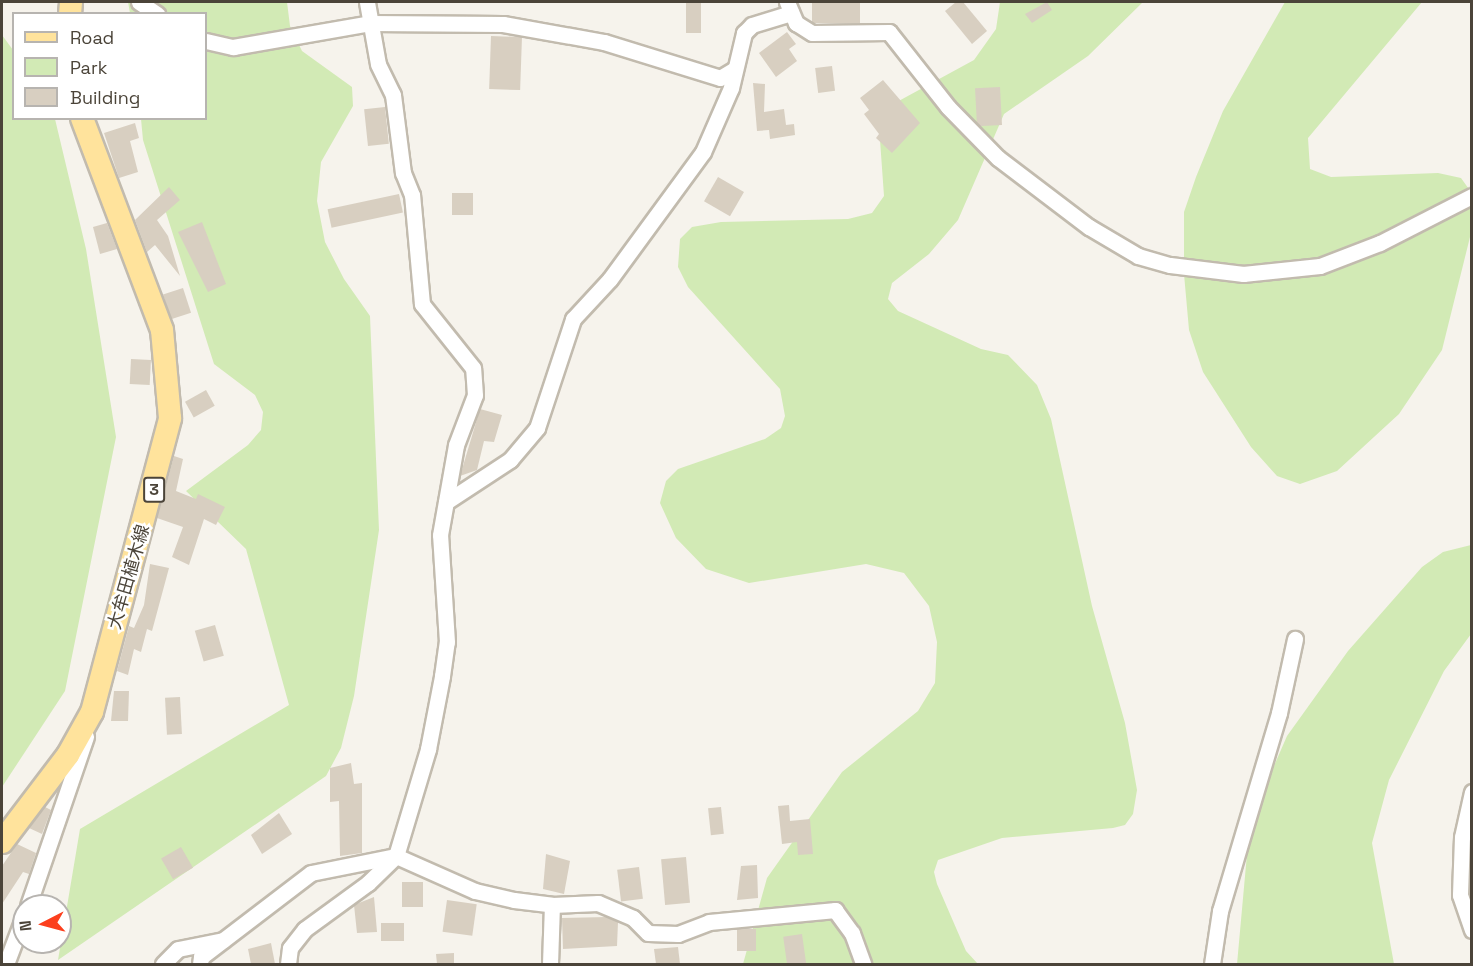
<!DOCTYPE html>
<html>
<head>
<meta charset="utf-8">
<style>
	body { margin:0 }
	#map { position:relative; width:1473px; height:966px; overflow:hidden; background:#f6f3ec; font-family:"Space Grotesk","Noto Sans JP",sans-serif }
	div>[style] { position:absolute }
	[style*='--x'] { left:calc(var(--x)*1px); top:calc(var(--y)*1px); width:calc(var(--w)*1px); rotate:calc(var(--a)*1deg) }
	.green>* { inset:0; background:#d2eab5 }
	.building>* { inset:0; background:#d8cfc1; transform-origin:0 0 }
	.roads { filter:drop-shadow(2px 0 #c2bbae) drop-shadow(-2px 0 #c2bbae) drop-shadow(0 2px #c2bbae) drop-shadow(0 -2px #c2bbae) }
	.street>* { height:15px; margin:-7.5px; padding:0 7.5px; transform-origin:7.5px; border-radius:7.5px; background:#fff }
	.primary>* { height:22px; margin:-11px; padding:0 11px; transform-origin:11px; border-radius:11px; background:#ffe39c }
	span { translate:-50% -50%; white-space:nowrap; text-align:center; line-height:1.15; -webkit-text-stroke:5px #fff; paint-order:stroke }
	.shield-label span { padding:2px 4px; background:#fff; border:2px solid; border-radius:4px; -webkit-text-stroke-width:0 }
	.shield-label { font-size:16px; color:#4b4439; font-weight:700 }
	.street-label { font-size:18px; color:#4b4439 }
	.frame { position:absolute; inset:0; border:3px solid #4b4439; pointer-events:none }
	.legend { position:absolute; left:12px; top:12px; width:195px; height:108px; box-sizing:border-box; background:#fff; border:2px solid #b7b4b0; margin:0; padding:8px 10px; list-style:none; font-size:18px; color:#4b4439 }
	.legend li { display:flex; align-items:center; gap:12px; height:30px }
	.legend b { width:30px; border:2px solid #b7b4b0 }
	.north { position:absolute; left:12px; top:894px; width:60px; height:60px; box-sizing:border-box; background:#fff; border:2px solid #b7b4b0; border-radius:50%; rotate:264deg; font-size:16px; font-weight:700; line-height:24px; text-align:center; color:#4b4439 }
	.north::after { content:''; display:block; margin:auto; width:21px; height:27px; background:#fc3f1d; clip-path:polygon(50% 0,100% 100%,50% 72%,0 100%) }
</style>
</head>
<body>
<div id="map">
	<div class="green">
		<i style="clip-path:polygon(128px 2px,287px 2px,290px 26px,302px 51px,352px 87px,353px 106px,321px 162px,317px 201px,325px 242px,344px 279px,370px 316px,379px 530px,354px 696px,341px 748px,326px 776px,58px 960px,80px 829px,289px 705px,246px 549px,186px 491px,248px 445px,261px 430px,263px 412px,255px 395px,214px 364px,143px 140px,141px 119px,206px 118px,206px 14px,130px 13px)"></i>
		<i style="clip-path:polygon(1000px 2px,1143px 2px,1088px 56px,1004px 114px,958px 220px,929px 254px,892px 283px,888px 299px,898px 311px,981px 349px,1008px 355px,1037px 385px,1051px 419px,1092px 606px,1125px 723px,1137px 790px,1133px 814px,1125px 825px,1113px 828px,1002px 838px,938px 860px,934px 872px,937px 884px,966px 951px,978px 964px,743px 964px,767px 878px,842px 772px,918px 711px,935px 683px,937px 642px,929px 606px,904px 573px,866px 564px,749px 583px,706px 569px,676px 538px,660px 503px,666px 481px,678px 469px,765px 439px,781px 428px,785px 416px,780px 389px,688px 287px,678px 267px,680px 239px,692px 227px,721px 222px,848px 219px,872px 213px,884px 196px,880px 140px,895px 103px,974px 60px,996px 29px)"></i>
		<i style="clip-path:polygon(1285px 2px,1422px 2px,1308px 138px,1310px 169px,1331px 177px,1438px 173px,1461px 178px,1471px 192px,1471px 233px,1442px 350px,1399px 414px,1337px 471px,1300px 484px,1277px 476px,1251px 447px,1203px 372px,1189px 330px,1184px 274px,1184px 212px,1196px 177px,1223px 111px)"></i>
		<i style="clip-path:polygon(2px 35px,13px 50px,14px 118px,55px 119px,86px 249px,116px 437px,65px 691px,2px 787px)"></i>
		<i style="clip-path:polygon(1471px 545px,1471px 634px,1444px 671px,1389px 780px,1372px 843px,1394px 964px,1237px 964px,1250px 821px,1287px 736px,1348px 651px,1422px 567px,1443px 552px)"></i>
	</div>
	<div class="building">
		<i style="left:686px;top:2px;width:15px;height:31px"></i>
		<i style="left:812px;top:2px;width:48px;height:21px"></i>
		<i style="clip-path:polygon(956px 2px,963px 2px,987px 31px,972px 44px,945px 11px)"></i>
		<i style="clip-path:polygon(1047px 2px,1052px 10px,1032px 23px,1025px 14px)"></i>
		<i style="clip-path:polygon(787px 32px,796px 44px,789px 49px,797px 61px,776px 77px,759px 53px)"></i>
		<i style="left:491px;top:36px;width:31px;height:53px;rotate:2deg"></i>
		<i style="left:832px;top:66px;width:25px;height:17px;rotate:83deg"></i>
		<i style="clip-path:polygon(883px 80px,920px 123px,892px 153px,876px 138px,879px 134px,864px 114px,869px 110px,860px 98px)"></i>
		<i style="clip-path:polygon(753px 83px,765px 84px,764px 112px,784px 109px,786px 125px,794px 124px,795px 135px,770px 139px,769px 130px,757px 131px)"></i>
		<i style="left:1000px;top:87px;width:38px;height:25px;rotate:87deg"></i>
		<i style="left:385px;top:107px;width:37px;height:21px;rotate:84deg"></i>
		<i style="clip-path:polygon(135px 123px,139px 138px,130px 141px,138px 172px,119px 178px,104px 133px)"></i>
		<i style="left:718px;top:177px;width:30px;height:28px;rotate:30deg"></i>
		<i style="clip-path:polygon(169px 187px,180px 200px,157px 220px,168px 236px,180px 276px,155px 245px,147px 252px,135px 220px)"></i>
		<i style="left:452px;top:193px;width:21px;height:22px"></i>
		<i style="left:399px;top:194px;width:19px;height:73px;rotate:78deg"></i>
		<i style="clip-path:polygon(202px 222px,226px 284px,208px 292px,178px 232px)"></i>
		<i style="clip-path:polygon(107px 223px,117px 249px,100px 254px,93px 227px)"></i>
		<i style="left:183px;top:288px;width:26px;height:21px;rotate:72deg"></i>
		<i style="left:131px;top:359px;width:20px;height:25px;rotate:3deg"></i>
		<i style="left:206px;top:390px;width:18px;height:24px;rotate:61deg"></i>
		<i style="clip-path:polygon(480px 409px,502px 415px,494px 442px,484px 441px,477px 470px,460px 476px)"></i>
		<i style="clip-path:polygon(174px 456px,183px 459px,176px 491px,196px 499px,198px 494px,225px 507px,216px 525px,204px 519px,189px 565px,172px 557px,183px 527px,157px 518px)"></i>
		<i style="clip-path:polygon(150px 564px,169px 568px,152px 631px,147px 629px,141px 652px,134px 649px,128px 675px,117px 671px,129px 626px,134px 628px,144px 605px)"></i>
		<i style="left:215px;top:625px;width:32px;height:21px;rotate:74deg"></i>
		<i style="clip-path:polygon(114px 691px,129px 691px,128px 721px,111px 721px)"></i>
		<i style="left:180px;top:697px;width:37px;height:15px;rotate:87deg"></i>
		<i style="clip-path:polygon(351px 763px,354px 784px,362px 783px,362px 853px,340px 856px,339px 801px,330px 802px,330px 768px)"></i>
		<i style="clip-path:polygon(789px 805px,790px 821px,810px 819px,813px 854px,798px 855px,797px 842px,782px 844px,778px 806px)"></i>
		<i style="clip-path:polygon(45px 807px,51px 810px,42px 834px,29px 828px)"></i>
		<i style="left:721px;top:807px;width:27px;height:13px;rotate:84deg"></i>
		<i style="clip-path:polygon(279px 813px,292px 834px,262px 854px,251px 835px)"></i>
		<i style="clip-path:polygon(17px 844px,36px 853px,29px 874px,23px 872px,2px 904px,2px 866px)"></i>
		<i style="left:181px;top:847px;width:24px;height:23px;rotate:60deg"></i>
		<i style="clip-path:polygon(546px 854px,570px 861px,564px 894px,543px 889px)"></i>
		<i style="left:686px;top:857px;width:46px;height:25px;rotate:85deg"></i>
		<i style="clip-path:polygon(757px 865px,758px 898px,737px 900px,741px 866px)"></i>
		<i style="left:639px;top:867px;width:32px;height:22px;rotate:83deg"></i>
		<i style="left:402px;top:882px;width:21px;height:25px"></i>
		<i style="clip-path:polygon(374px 897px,377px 932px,357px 933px,354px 905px)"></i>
		<i style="left:447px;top:900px;width:30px;height:32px;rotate:8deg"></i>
		<i style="clip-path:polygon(607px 917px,618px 922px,617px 946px,563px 949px,562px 918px)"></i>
		<i style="left:404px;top:923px;width:18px;height:23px;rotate:90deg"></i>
		<i style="left:756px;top:929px;width:22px;height:19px;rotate:90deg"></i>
		<i style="left:802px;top:934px;width:30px;height:19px;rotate:82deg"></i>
		<i style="clip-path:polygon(271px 943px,275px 964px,251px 964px,248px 949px)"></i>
		<i style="clip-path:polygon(678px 947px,680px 964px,656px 964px,654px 949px)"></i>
		<i style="clip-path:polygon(454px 953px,454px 964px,437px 964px,436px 954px)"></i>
	</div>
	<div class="roads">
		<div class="street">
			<i style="--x:139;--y:2;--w:22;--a:34"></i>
			<i style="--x:787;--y:2;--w:23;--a:67"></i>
			<i style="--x:796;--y:23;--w:19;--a:32"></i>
			<i style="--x:812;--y:33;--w:77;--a:-0.7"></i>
			<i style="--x:889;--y:32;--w:95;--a:51.8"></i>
			<i style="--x:948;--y:107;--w:71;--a:45.6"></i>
			<i style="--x:998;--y:158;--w:114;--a:37.2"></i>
			<i style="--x:1089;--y:227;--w:57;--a:30.6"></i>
			<i style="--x:1138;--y:256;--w:33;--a:16"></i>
			<i style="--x:1170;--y:265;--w:74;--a:7"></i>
			<i style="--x:1243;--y:274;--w:77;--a:-5.9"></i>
			<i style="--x:1320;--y:266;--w:64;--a:-21"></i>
			<i style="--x:1380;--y:243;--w:103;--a:-27.1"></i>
			<i style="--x:206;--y:41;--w:28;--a:13"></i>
			<i style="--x:233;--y:47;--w:139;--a:-9.9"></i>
			<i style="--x:370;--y:23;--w:133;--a:0.4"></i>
			<i style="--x:503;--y:24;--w:103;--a:10.1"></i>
			<i style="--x:604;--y:42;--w:121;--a:17.2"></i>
			<i style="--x:720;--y:78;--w:17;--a:-31"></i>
			<i style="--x:446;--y:502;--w:77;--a:-33.3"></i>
			<i style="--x:510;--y:460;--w:42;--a:-49.8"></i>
			<i style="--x:537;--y:428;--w:115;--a:-71.7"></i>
			<i style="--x:573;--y:319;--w:54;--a:-47.2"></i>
			<i style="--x:610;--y:279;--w:157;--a:-53.8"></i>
			<i style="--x:703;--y:152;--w:70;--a:-66.4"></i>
			<i style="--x:731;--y:88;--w:57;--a:-76.7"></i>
			<i style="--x:744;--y:33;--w:11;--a:-45"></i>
			<i style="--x:752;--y:25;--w:41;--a:-17.1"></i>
			<i style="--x:1472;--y:792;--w:46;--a:102.5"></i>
			<i style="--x:1462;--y:837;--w:58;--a:92"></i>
			<i style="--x:1460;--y:895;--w:37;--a:71"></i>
			<i style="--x:28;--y:906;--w:179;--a:-71.1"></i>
			<i style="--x:6;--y:964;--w:51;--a:-69.4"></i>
			<i style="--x:163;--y:964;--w:21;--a:-45"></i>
			<i style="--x:178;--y:949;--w:46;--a:-11.3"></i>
			<i style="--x:200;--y:964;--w:7;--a:-82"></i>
			<i style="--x:201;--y:957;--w:138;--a:-37.4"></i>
			<i style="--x:311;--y:873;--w:87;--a:-11.3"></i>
			<i style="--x:396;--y:856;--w:112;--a:-73.3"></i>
			<i style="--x:428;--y:749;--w:74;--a:-79.1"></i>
			<i style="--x:442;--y:676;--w:34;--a:-82"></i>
			<i style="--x:447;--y:642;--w:107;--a:-93.7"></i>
			<i style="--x:440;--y:535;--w:91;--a:-79.9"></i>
			<i style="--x:456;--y:445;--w:53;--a:-69.2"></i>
			<i style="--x:475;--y:395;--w:27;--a:-94"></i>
			<i style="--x:473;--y:368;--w:82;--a:-128.6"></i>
			<i style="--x:422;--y:304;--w:109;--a:-95.2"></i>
			<i style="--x:412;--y:195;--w:24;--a:-112"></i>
			<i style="--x:403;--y:173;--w:79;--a:-97.3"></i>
			<i style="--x:393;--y:95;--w:34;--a:-116"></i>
			<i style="--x:378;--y:64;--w:63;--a:-100.1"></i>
			<i style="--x:288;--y:964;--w:16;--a:-83"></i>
			<i style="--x:290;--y:948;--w:24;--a:-52"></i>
			<i style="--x:305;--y:929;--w:78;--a:-36.1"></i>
			<i style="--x:368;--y:883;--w:39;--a:-44"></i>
			<i style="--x:396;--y:856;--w:86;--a:23.9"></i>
			<i style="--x:475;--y:891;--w:40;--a:13"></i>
			<i style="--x:514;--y:900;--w:38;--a:7"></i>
			<i style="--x:552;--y:905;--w:46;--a:-2.5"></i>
			<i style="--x:598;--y:903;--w:38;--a:23"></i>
			<i style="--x:633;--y:918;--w:21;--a:45"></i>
			<i style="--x:648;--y:933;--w:30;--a:2"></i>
			<i style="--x:678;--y:934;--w:33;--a:-21"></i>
			<i style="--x:709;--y:922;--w:127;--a:-5.4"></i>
			<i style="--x:835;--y:910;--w:29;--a:54"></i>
			<i style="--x:852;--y:933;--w:33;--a:70"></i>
			<i style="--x:550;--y:964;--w:59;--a:-88.1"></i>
			<i style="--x:1212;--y:964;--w:54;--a:-81.4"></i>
			<i style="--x:1220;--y:911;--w:207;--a:-73.4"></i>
			<i style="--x:1279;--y:713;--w:76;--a:-77.8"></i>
		</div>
		<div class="primary">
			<i style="--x:70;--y:14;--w:12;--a:-85"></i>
			<i style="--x:2;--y:842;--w:109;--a:-52.8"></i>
			<i style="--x:68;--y:755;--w:49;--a:-60.8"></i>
			<i style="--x:92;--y:712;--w:304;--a:-75.1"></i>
			<i style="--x:170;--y:418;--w:88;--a:-95.2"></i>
			<i style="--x:162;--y:330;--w:227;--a:-110.7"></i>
		</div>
	</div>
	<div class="shield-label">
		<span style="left:154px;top:490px">3</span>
	</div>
	<div class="street-label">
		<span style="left:129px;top:577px;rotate:-74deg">大牟田植木線</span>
	</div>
	<div class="frame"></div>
	<ul class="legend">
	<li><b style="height:8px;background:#ffe39c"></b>Road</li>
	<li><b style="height:16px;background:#d2eab5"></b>Park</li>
	<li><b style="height:16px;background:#d8cfc1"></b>Building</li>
	</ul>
	<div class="north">N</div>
</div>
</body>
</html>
